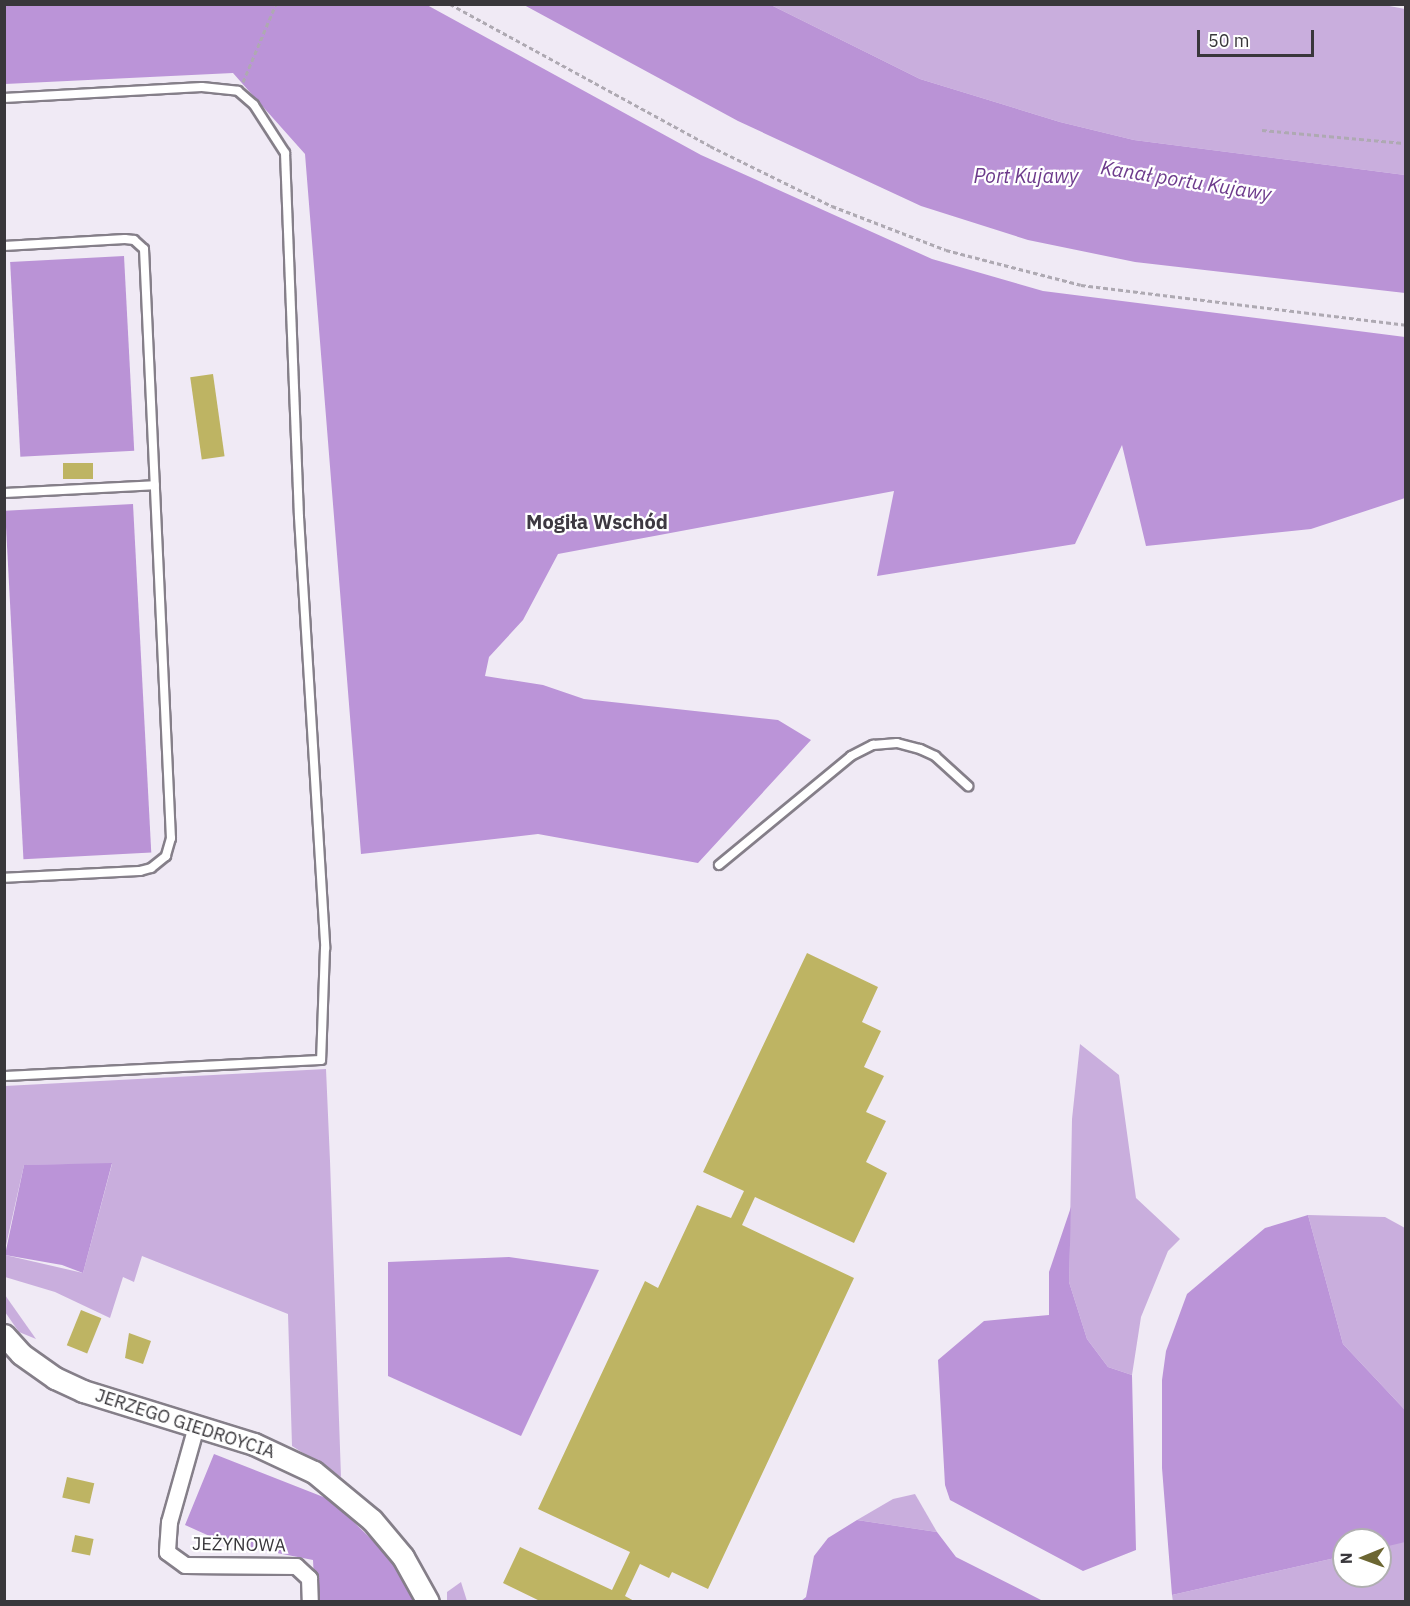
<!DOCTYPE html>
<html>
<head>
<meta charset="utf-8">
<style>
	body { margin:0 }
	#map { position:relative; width:1410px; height:1606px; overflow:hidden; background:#f0eaf5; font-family:"IBM Plex Sans",sans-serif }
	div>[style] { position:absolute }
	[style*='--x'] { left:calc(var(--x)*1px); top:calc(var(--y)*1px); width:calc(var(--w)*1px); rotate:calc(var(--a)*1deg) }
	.green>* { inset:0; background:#c9aedd }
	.forest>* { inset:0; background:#bb94d8 }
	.water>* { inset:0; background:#ba93d6; transform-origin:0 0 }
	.building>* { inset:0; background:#beb463; transform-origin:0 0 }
	.path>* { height:3px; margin-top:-1.5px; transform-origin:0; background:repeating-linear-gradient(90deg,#aea9b2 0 4.5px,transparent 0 7.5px) }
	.roads { filter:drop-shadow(2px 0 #857f89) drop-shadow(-2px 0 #857f89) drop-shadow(0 2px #857f89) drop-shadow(0 -2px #857f89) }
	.lane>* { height:8px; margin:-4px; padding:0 4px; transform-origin:4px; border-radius:4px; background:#fff }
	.street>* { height:15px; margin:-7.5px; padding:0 7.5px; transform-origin:7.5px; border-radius:7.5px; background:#fff }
	.secondary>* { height:21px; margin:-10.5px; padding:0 10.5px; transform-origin:10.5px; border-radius:10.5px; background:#fff }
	span { translate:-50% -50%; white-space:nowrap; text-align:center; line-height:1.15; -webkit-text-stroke:4.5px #fff; paint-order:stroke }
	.street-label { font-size:18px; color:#39373b }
	.water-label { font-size:20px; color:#6d3b8c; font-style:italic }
	.neighbourhood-label { font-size:20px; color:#3d3841; font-weight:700 }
	.frame { position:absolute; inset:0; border:6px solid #39373b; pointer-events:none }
	.north { position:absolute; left:1332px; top:1528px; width:60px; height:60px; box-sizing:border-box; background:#fff; border:2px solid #b0afb1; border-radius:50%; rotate:269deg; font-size:16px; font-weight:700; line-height:24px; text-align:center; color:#39373b }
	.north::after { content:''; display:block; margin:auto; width:21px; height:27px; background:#6c6632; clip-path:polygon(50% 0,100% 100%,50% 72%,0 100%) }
	.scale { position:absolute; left:1197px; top:30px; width:117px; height:27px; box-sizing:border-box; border:3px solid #39373b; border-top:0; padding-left:8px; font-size:18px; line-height:21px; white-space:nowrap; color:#39373b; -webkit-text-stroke:4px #fff; paint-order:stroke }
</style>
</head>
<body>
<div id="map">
	<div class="green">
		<i style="clip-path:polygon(1379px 4px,1405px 9px,1405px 175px,1134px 140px,1060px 122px,920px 79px,771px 5px)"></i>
		<i style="clip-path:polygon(1080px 1044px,1119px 1075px,1136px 1198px,1180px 1239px,1168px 1251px,1141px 1317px,1132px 1375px,1108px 1367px,1087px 1339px,1069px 1282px,1072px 1119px)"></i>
		<i style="clip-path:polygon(326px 1069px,330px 1161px,341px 1477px,292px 1446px,288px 1314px,142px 1256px,134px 1282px,123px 1277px,110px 1318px,55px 1292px,5px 1277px,5px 1255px,83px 1273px,112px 1164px,24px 1165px,5px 1250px,5px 1086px)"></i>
		<i style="clip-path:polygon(1308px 1215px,1385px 1217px,1405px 1228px,1405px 1410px,1343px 1344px)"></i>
		<i style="clip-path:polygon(4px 1295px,5px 1295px,36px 1339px,19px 1332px,5px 1312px)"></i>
		<i style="clip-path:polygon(915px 1494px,937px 1532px,857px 1520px,893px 1499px)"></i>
		<i style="clip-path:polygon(1405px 1541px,1405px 1601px,1173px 1602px,1172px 1595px,1344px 1556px,1344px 1576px,1380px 1576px,1380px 1547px)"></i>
		<i style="clip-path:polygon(461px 1582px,467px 1601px,447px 1601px,447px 1592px)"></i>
	</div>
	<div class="forest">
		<i style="clip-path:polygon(4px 5px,427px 5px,701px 155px,932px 259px,1043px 291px,1405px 337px,1405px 498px,1311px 529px,1146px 546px,1122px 445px,1075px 544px,877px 576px,894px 491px,558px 554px,523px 620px,489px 657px,485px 676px,543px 685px,584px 699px,778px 720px,811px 740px,698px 863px,538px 834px,361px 854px,305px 154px,233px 73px,5px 84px)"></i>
		<i style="clip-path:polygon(112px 1163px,83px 1273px,62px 1265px,5px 1255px,24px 1165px)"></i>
		<i style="clip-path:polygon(1071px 1207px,1069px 1282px,1087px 1339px,1108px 1367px,1132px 1375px,1136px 1550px,1083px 1571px,950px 1500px,945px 1485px,938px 1360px,984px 1321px,1049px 1315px,1049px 1272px)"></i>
		<i style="clip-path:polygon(1308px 1215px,1343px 1344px,1405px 1410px,1405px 1542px,1380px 1548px,1380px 1540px,1344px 1540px,1344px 1556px,1172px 1595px,1162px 1468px,1162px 1380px,1166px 1351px,1187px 1294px,1265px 1228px)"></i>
		<i style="clip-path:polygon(509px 1257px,599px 1270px,521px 1436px,388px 1376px,388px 1262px)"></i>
		<i style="clip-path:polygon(214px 1454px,331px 1500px,395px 1562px,414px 1601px,315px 1601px,313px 1560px,225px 1543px,185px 1525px)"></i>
		<i style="clip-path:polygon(857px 1520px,937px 1532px,956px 1557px,1043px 1601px,801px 1601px,806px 1597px,814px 1556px,828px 1538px)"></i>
	</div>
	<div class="water">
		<i style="clip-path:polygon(524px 5px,771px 5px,920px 79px,1060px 122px,1134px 140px,1405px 175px,1405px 293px,1135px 262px,1028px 240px,921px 206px,738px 121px)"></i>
		<i style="left:124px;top:256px;width:195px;height:114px;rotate:87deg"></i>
		<i style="left:133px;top:504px;width:349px;height:128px;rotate:87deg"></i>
	</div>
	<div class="building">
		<i style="left:213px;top:374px;width:83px;height:23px;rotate:82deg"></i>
		<i style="left:93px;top:463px;width:16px;height:30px;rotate:90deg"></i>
		<i style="clip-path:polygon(807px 953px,878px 987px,862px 1022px,881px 1031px,864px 1067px,884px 1076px,866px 1112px,886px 1121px,866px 1162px,887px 1173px,854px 1243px,755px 1197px,742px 1225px,854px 1278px,708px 1589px,672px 1572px,669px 1578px,640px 1564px,625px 1596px,636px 1602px,542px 1602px,503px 1583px,520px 1547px,612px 1590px,630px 1552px,538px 1509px,645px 1281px,658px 1288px,697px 1205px,731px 1218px,744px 1191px,703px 1172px)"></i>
		<i style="left:81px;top:1310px;width:22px;height:38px;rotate:22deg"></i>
		<i style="clip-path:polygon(129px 1333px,151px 1341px,143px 1364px,125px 1358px)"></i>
		<i style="left:67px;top:1477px;width:28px;height:21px;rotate:13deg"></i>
		<i style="left:75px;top:1535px;width:19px;height:17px;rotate:12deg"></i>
	</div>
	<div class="path">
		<i style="--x:450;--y:4;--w:296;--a:28.6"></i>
		<i style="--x:710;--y:146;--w:136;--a:26.2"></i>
		<i style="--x:832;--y:206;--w:122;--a:21.1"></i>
		<i style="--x:946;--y:250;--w:139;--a:14.5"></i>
		<i style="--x:1081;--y:285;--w:327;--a:7"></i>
		<i style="--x:243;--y:82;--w:85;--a:-67.1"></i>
		<i style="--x:1262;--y:130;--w:145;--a:5.2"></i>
	</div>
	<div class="roads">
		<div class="lane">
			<i style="--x:4;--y:98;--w:198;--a:-3.2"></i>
			<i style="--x:202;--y:87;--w:36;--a:6"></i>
			<i style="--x:238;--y:91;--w:21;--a:41"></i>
			<i style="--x:254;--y:105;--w:57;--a:57.1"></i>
			<i style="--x:285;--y:153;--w:364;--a:87.8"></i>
			<i style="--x:299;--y:517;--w:432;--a:86.5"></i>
			<i style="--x:325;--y:948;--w:112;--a:92"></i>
			<i style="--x:321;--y:1060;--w:317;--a:177.1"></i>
			<i style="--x:4;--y:246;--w:121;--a:-3.3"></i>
			<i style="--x:125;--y:239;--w:9;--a:6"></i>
			<i style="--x:134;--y:240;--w:13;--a:42"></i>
			<i style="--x:144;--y:249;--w:590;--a:87.38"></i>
			<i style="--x:171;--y:838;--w:19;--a:106"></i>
			<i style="--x:166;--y:856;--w:19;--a:141"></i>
			<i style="--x:151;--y:868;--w:11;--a:165"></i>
			<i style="--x:140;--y:871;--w:136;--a:177.1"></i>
			<i style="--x:4;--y:493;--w:151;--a:-3"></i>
			<i style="--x:719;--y:865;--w:171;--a:-39.5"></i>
			<i style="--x:851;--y:756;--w:25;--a:-27"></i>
			<i style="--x:873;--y:745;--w:24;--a:-5"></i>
			<i style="--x:897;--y:743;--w:24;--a:15"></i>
			<i style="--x:920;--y:749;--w:17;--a:25"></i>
			<i style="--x:935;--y:756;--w:45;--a:42.3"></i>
		</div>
		<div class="street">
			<i style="--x:196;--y:1426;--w:100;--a:105.7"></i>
			<i style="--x:169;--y:1522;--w:30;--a:94"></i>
			<i style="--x:167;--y:1552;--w:22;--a:36"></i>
			<i style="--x:185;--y:1565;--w:111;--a:0.5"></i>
			<i style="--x:296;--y:1566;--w:18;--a:43"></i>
			<i style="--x:309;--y:1578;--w:24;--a:88"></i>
		</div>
		<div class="secondary">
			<i style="--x:4;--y:1335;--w:25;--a:48"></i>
			<i style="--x:21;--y:1354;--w:42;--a:35.2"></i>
			<i style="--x:55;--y:1378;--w:31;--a:25"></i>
			<i style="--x:83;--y:1391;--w:179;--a:17.2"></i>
			<i style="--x:254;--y:1444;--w:66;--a:25"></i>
			<i style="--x:314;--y:1472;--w:75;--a:39.6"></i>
			<i style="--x:372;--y:1520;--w:48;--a:50"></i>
			<i style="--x:403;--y:1557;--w:51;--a:60.9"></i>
		</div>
	</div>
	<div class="street-label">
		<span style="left:185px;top:1424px;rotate:18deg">JERZEGO GIEDROYCIA</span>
		<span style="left:239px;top:1545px;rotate:1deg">JEŻYNOWA</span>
	</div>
	<div class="water-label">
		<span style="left:1026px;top:175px">Port Kujawy</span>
		<span style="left:1186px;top:180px;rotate:9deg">Kanał portu Kujawy</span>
	</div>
	<div class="neighbourhood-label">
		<span style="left:597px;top:521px">Mogiła Wschód</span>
	</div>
	<div class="frame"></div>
	<div class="north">N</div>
	<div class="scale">50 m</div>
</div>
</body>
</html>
